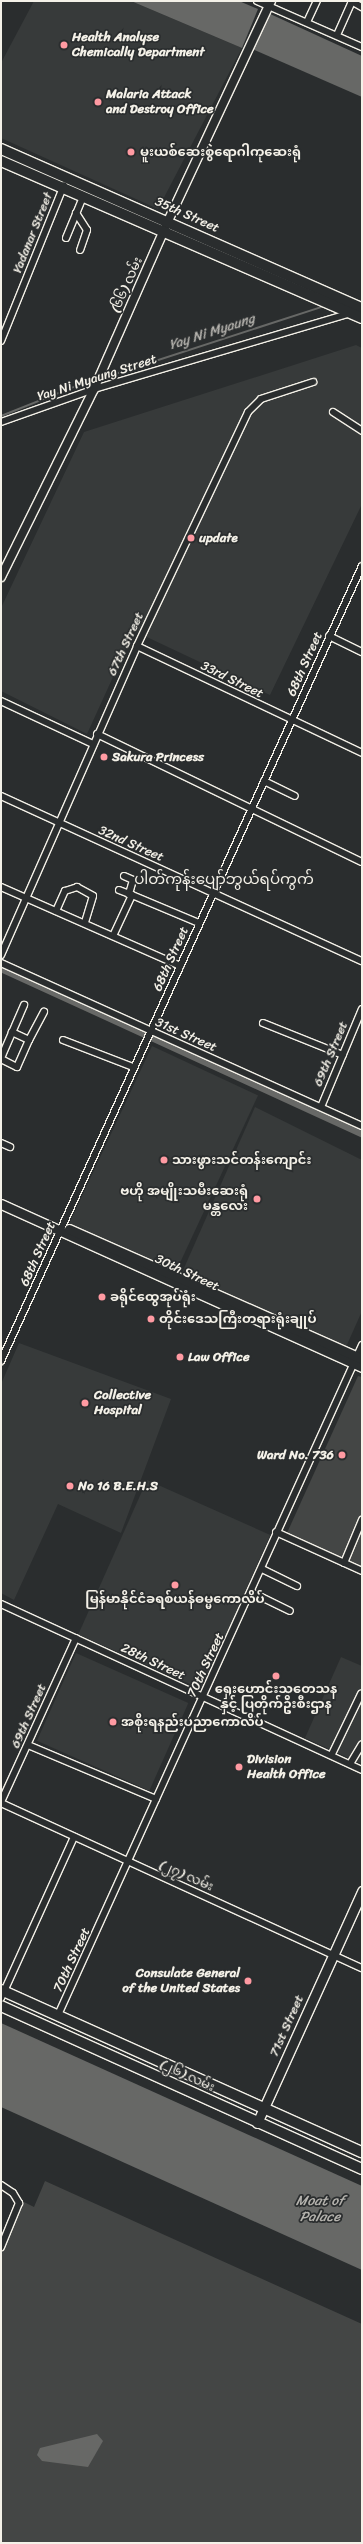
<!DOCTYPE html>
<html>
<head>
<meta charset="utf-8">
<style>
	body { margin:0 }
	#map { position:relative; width:363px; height:2544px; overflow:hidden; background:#2a2d2e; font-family:Sriracha,"Noto Sans Myanmar",sans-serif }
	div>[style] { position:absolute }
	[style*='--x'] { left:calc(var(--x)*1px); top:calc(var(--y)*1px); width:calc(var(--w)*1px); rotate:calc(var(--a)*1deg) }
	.built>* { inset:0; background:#373a3a; transform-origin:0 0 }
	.green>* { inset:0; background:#444645 }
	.water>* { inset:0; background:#676866 }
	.stream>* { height:2px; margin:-1px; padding:0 1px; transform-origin:1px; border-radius:1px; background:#676866 }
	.canal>* { height:8px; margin:-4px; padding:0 4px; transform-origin:4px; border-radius:4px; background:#676866 }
	.roads { filter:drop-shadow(1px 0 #f4f1e8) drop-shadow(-1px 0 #f4f1e8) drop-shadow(0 1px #f4f1e8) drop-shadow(0 -1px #f4f1e8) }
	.minor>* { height:6px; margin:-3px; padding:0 3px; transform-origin:3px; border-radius:3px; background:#2a2d2e }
	.tertiary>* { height:8px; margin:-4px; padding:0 4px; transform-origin:4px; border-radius:4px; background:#2a2d2e }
	.secondary>* { height:9px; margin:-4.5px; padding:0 4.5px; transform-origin:4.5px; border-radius:4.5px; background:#2a2d2e }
	.primary>* { height:10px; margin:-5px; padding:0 5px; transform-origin:5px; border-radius:5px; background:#2a2d2e }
	.dots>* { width:11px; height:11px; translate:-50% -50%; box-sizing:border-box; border:2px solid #2a2d2e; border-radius:50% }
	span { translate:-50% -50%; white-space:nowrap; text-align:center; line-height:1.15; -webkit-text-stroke:3.5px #2a2d2e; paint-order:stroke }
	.poi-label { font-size:13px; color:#f4f1e8; font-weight:700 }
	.left { translate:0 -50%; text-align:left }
	.right { translate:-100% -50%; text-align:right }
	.street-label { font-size:13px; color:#f4f1e8 }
	.water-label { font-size:14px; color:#b5b3ae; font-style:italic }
	.quarter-label { font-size:15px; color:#f4f1e8 }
	.frame { position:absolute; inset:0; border:2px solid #f4f1e8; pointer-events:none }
</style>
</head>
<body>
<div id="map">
	<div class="built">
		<i style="clip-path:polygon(34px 1px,131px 1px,242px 48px,158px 209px,1px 138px,1px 63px)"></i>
		<i style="clip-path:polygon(356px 345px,362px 348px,362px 504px,270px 695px,134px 631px,87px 734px,1px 691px,1px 608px,84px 432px)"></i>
		<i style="left:152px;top:1046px;width:117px;height:197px;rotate:25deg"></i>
		<i style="clip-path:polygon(255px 1107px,362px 1160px,362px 1311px,342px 1356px,177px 1284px)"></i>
		<i style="clip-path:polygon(19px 1343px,171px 1399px,121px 1533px,58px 1504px,14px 1600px,1px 1593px,1px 1384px)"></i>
		<i style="left:147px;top:1480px;width:135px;height:169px;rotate:24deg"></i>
		<i style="left:76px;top:1653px;width:123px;height:96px;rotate:24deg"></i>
		<i style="clip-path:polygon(341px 1657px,362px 1666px,362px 1764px,305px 1738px)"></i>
	</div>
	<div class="green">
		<i style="clip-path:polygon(358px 1376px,362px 1377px,362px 1567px,287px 1533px)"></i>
		<i style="clip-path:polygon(45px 2181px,362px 2324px,362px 2543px,1px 2543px,1px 2255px,24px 2202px,34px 2207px)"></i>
	</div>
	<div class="water">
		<i style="clip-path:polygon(131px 1px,239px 1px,258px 9px,242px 48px)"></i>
		<i style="clip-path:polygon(268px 13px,362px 56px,362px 97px,252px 49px)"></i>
		<i style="clip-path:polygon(1px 2023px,362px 2186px,362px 2270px,1px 2107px)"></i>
		<i style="clip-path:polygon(97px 2434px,103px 2441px,88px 2467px,42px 2461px,37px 2455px,40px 2448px)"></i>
	</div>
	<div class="stream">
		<i style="--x:109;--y:376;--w:223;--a:-18"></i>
		<i style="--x:1;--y:416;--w:86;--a:-21.8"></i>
	</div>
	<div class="canal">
		<i style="--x:1;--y:968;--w:397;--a:24.6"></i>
	</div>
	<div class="roads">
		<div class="minor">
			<i style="--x:257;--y:1;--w:115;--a:23.7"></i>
			<i style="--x:351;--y:1;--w:13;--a:29"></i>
			<i style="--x:307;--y:22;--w:23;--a:-65"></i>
			<i style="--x:337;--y:35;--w:37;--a:-66"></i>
			<i style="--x:76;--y:213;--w:20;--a:57"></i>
			<i style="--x:87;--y:230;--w:21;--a:109"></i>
			<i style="--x:66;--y:238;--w:44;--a:-67.5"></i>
			<i style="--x:1;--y:341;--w:168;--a:-68"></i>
			<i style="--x:333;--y:412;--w:35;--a:33"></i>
			<i style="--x:1;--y:422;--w:99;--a:-19.5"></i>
			<i style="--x:94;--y:389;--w:268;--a:-16.5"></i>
			<i style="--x:329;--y:636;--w:37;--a:26"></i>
			<i style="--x:137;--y:646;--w:249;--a:25.4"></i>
			<i style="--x:1;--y:701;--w:102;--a:25.1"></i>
			<i style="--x:97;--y:734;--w:294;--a:25.8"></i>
			<i style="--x:264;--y:781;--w:34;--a:26"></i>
			<i style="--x:1;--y:796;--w:397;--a:24.6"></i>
			<i style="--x:124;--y:876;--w:10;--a:24"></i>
			<i style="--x:133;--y:880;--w:15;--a:106"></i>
			<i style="--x:1;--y:887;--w:196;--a:23.8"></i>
			<i style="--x:119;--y:890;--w:14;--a:21"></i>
			<i style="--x:56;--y:911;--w:22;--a:-66"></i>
			<i style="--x:65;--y:891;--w:13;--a:-18"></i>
			<i style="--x:77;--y:887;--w:18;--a:29"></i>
			<i style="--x:93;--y:896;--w:28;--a:107"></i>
			<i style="--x:113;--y:936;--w:45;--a:-65.1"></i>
			<i style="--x:132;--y:895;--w:73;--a:22.7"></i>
			<i style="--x:1;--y:955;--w:338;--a:-66.2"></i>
			<i style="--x:137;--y:646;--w:259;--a:-64.6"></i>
			<i style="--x:248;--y:412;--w:18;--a:-45"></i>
			<i style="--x:261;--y:399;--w:55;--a:-18.1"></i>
			<i style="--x:1;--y:963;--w:396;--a:24.3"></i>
			<i style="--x:263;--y:1023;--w:86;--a:21.8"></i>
			<i style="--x:29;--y:1040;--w:32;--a:-62"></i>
			<i style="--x:63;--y:1040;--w:75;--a:21.1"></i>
			<i style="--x:1;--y:1058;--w:58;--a:-66.5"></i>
			<i style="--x:1;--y:1059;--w:18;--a:27"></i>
			<i style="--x:17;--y:1067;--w:30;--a:-66"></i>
			<i style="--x:29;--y:1040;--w:19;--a:-155"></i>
			<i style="--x:321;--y:1107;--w:106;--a:-67.3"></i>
			<i style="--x:1;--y:1143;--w:10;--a:24"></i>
			<i style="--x:1;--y:1361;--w:873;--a:-65.58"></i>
			<i style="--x:276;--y:1532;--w:94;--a:24.4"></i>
			<i style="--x:344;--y:1563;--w:47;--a:-67.3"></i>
			<i style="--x:262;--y:1569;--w:39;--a:26"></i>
			<i style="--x:251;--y:1592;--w:43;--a:26"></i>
			<i style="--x:1;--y:1604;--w:397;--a:24.7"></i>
			<i style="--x:28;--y:1745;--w:139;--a:22.9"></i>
			<i style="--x:332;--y:1754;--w:67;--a:-64.2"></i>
			<i style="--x:350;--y:1764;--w:23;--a:-59"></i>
			<i style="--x:1;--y:1802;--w:180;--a:-65.4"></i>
			<i style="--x:1;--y:1803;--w:397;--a:24.6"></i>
			<i style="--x:1;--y:1998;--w:177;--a:-65.6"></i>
			<i style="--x:58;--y:2015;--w:736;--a:-65.59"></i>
			<i style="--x:1;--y:2185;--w:14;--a:34"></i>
			<i style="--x:13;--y:2193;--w:12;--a:59"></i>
			<i style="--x:19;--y:2203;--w:48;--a:112.2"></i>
		</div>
		<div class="tertiary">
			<i style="--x:1;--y:577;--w:210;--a:-63.7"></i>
			<i style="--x:94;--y:389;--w:184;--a:-66.2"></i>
			<i style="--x:168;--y:221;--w:243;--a:-64.9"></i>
		</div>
		<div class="secondary">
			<i style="--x:1;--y:1204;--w:396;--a:24.3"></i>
			<i style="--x:69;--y:1229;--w:321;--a:23.9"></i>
			<i style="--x:257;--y:2123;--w:255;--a:-65.6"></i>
		</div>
		<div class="primary">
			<i style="--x:1;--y:149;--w:394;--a:23.8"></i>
			<i style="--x:1;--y:161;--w:394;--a:23.5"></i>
			<i style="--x:1;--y:1990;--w:396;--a:24.2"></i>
			<i style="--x:1;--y:2006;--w:396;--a:24.3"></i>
		</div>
	</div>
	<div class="dots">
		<i style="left:64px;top:45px;background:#ff9aa2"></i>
		<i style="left:98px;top:102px;background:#ff9aa2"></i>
		<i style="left:131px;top:152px;background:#ff9aa2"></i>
		<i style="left:191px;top:538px;background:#ff9aa2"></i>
		<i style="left:104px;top:757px;background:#ff9aa2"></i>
		<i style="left:164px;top:1160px;background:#ff9aa2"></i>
		<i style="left:257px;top:1199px;background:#ff9aa2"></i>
		<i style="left:102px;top:1297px;background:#ff9aa2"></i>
		<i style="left:151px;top:1319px;background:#ff9aa2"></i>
		<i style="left:180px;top:1357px;background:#ff9aa2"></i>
		<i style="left:85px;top:1403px;background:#ff9aa2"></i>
		<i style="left:342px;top:1455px;background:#ff9aa2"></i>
		<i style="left:70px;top:1486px;background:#ff9aa2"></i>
		<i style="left:175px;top:1585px;background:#ff9aa2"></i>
		<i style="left:276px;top:1676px;background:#ff9aa2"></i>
		<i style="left:113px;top:1722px;background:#ff9aa2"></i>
		<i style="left:239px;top:1767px;background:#ff9aa2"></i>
		<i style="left:248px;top:1981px;background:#ff9aa2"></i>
	</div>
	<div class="poi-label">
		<span class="left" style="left:72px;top:45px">Health Analyse<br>Chemically Department</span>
		<span class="left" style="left:106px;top:102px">Malaria Attack<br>and Destroy Office</span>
		<span class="left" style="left:140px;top:152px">မူးယစ်ဆေးစွဲရောဂါကုဆေးရုံ</span>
		<span class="left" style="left:199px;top:538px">update</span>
		<span class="left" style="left:112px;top:757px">Sakura Princess</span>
		<span class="left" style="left:172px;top:1160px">သားဖွားသင်တန်းကျောင်း</span>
		<span class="right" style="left:248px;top:1199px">ဗဟို အမျိုးသမီးဆေးရုံ<br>မန္တလေး</span>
		<span class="left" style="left:110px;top:1297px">ခရိုင်ထွေအုပ်ရုံး</span>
		<span class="left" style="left:159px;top:1319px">တိုင်းဒေသကြီးတရားရုံးချုပ်</span>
		<span class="left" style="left:188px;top:1357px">Law Office</span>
		<span class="left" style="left:94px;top:1403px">Collective<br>Hospital</span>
		<span class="right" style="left:334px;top:1455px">Ward No. 736</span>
		<span class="left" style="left:78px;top:1486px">No 16 B.E.H.S</span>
		<span style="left:175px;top:1599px">မြန်မာနိုင်ငံခရစ်ယန်ဓမ္မကောလိပ်</span>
		<span style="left:276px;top:1697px">ရှေးဟောင်းသုတေသန<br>နှင့် ပြတိုက်ဦးစီးဌာန</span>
		<span class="left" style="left:121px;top:1722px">အစိုးရနည်းပညာကောလိပ်</span>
		<span class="left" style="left:247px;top:1767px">Division<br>Health Office</span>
		<span class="right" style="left:240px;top:1981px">Consulate General<br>of the United States</span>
	</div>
	<div class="street-label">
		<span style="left:187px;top:215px;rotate:24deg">35th Street</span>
		<span style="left:33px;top:233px;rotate:-68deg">Yadanar Street</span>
		<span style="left:127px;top:285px;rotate:-66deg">(၆၆) လမ်း</span>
		<span style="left:97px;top:378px;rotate:-18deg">Yay Ni Myaung Street</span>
		<span style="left:126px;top:644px;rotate:-65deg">67th Street</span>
		<span style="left:305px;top:664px;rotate:-66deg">68th Street</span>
		<span style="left:232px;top:680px;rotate:26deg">33rd Street</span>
		<span style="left:131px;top:844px;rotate:24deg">32nd Street</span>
		<span style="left:171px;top:959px;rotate:-66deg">68th Street</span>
		<span style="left:186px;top:1035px;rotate:24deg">31st Street</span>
		<span style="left:331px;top:1054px;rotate:-67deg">69th Street</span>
		<span style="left:38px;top:1254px;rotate:-66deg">68th Street</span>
		<span style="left:187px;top:1273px;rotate:25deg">30th Street</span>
		<span style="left:153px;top:1662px;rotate:25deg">28th Street</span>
		<span style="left:206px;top:1665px;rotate:-65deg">70th Street</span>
		<span style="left:29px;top:1716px;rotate:-66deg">69th Street</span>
		<span style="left:186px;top:1876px;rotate:24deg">(၂၇) လမ်း</span>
		<span style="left:72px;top:1960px;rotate:-65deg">70th Street</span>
		<span style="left:287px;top:2026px;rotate:-66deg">71st Street</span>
		<span style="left:187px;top:2076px;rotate:25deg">(၂၆) လမ်း</span>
	</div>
	<div class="water-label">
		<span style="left:212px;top:332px;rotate:-18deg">Yay Ni Myaung</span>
		<span style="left:320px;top:2209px">Moat of<br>Palace</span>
	</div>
	<div class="quarter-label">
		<span style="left:224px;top:880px">ပါတ်ကုန်းပျော်ဘွယ်ရပ်ကွက်</span>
	</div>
	<div class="frame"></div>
</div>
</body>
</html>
